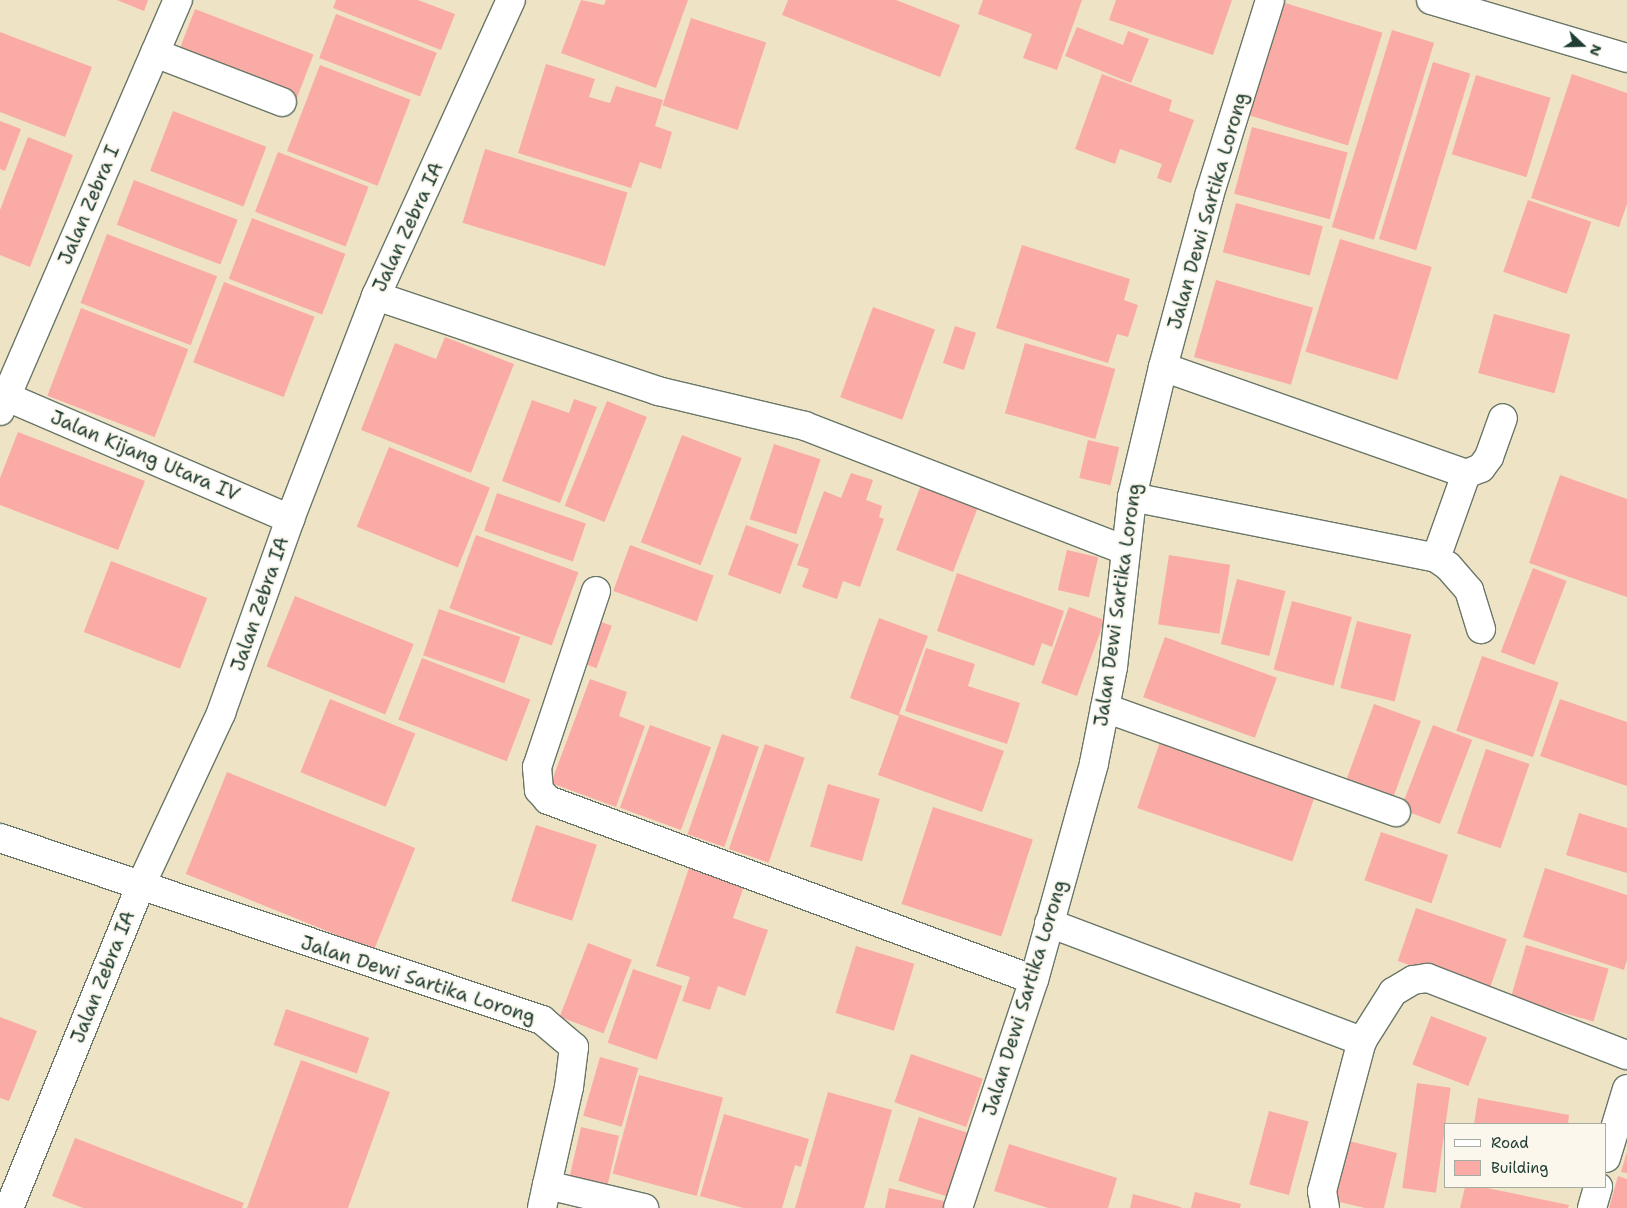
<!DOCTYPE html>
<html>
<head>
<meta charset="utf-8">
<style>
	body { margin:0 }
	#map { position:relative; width:1627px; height:1208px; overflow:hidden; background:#efe3c6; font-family:"Shantell Sans",sans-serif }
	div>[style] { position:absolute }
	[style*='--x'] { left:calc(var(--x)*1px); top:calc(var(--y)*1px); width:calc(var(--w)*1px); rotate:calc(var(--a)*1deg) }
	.building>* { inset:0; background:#faaba6; transform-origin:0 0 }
	.roads { filter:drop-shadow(1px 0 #687767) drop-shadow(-1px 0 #687767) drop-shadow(0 1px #687767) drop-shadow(0 -1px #687767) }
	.street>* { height:28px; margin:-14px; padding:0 14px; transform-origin:14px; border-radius:14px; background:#fff }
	span { translate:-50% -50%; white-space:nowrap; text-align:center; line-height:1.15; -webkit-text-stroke:4px #fbf7ec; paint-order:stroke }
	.street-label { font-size:19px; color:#1f3d34 }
	.legend { position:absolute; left:1444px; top:1123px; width:162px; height:65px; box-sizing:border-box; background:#fbf7ec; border:1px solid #a3ada2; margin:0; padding:6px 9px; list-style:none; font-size:15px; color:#1f3d34 }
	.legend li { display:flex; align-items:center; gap:10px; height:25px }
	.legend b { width:25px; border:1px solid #a3ada2 }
	.north { position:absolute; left:1557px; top:20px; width:50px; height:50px; -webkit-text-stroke:4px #fbf7ec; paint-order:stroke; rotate:111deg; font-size:14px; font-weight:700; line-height:20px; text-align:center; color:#1f3d34 }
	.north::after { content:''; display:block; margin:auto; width:18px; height:22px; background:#1f3d34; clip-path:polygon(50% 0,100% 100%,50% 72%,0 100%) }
</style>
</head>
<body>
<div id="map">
	<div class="building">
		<i style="clip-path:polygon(117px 0,148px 0,144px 11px)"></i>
		<i style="clip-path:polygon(336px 0,418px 0,455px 14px,441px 50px,333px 8px)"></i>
		<i style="clip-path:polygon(581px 0,604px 5px,606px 0,688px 0,656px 88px,561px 53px)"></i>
		<i style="clip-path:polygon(788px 0,896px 0,960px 25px,940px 77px,782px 15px)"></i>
		<i style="clip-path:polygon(983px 0,1082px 0,1057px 70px,1023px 58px,1032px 34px,978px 14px)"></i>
		<i style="clip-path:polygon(1116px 0,1232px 0,1213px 55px,1109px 20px)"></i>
		<i style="left:1282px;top:2px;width:105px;height:118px;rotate:17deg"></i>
		<i style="left:195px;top:9px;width:127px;height:49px;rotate:21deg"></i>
		<i style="left:336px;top:14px;width:108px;height:47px;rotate:21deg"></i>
		<i style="left:691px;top:18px;width:79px;height:92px;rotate:18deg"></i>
		<i style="clip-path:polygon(1077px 27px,1123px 45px,1128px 31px,1149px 39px,1131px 83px,1065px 56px)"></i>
		<i style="left:1392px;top:30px;width:44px;height:206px;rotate:17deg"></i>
		<i style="clip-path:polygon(0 32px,92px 67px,65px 137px,0 112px)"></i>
		<i style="left:1433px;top:62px;width:39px;height:185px;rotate:17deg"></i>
		<i style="clip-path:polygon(546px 64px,595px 79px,589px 97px,610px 103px,616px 86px,663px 100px,655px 126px,672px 132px,661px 169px,640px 162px,631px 188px,518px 153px)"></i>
		<i style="left:320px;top:65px;width:97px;height:92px;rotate:21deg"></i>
		<i style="clip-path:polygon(1102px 74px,1172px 100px,1169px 111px,1194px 120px,1171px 183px,1157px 178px,1162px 164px,1120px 149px,1115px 164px,1075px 149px)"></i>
		<i style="clip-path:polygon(1572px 74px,1627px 93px,1627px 204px,1619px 227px,1531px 198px)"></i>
		<i style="left:1476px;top:75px;width:78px;height:83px;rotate:17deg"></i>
		<i style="left:173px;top:111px;width:100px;height:64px;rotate:21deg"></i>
		<i style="clip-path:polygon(0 121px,21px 129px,5px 171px,0 169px)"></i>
		<i style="left:1252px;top:127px;width:99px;height:69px;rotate:15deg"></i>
		<i style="clip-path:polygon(28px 137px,73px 155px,30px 267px,0 255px,0 210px)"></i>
		<i style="left:485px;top:149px;width:149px;height:77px;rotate:17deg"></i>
		<i style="left:278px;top:152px;width:97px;height:64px;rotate:21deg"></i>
		<i style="left:134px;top:180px;width:111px;height:48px;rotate:21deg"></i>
		<i style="left:1528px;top:200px;width:67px;height:76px;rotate:19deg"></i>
		<i style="left:1236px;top:203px;width:90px;height:51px;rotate:15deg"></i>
		<i style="left:252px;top:218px;width:100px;height:65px;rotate:21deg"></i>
		<i style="left:107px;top:234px;width:118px;height:74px;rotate:21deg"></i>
		<i style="left:1340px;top:239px;width:96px;height:118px;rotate:17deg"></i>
		<i style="clip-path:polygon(1022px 245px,1130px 279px,1124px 300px,1138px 305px,1128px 337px,1117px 334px,1108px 363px,996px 328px)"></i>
		<i style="left:1216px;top:280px;width:101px;height:80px;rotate:16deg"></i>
		<i style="left:224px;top:282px;width:97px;height:86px;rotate:21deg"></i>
		<i style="left:873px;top:307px;width:66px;height:96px;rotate:20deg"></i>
		<i style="left:81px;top:308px;width:115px;height:94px;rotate:21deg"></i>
		<i style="left:1494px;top:314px;width:79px;height:61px;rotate:15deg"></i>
		<i style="left:955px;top:326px;width:22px;height:39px;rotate:18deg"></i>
		<i style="clip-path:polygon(445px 337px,514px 364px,471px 473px,361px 430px,395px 343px,436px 359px)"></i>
		<i style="left:1025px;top:343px;width:94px;height:73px;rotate:16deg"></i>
		<i style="clip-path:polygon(574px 399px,597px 407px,560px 503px,502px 481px,532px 400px,569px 413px)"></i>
		<i style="left:607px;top:401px;width:43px;height:113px;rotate:22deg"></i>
		<i style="clip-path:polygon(18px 432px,145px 481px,118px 550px,0 505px,0 478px)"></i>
		<i style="left:682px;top:435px;width:64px;height:115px;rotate:21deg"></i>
		<i style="left:1088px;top:440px;width:32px;height:39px;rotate:13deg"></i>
		<i style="left:774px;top:444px;width:49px;height:79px;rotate:18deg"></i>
		<i style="left:389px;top:447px;width:109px;height:86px;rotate:22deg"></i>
		<i style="clip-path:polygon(851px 473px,873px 480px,866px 500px,882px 506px,879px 517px,884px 519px,860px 587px,843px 581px,837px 599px,802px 587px,809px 569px,797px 565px,824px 491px,841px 498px)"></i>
		<i style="clip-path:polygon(1560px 475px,1627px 499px,1627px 597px,1529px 563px)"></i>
		<i style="left:923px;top:480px;width:61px;height:75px;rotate:21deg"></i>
		<i style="left:497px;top:493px;width:94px;height:40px;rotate:19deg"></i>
		<i style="left:746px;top:525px;width:56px;height:53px;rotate:20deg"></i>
		<i style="left:476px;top:535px;width:109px;height:78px;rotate:20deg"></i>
		<i style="left:630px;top:545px;width:89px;height:49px;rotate:20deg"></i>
		<i style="left:1067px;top:550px;width:32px;height:41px;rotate:13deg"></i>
		<i style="left:1169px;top:555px;width:62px;height:70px;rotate:9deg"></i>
		<i style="left:111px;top:561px;width:103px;height:76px;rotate:21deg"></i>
		<i style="left:1533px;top:568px;width:36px;height:90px;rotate:21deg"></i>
		<i style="clip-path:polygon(957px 573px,1064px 611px,1052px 647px,1042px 643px,1034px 666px,937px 631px)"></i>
		<i style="left:1237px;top:579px;width:50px;height:67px;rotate:14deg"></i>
		<i style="left:295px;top:596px;width:128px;height:76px;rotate:22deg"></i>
		<i style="left:1292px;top:601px;width:62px;height:71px;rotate:15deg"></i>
		<i style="left:1069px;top:607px;width:38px;height:81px;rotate:20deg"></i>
		<i style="left:439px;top:609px;width:86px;height:49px;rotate:19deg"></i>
		<i style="clip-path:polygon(879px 618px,928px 636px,899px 714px,1004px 751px,982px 812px,878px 775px,899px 716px,850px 698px)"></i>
		<i style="left:593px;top:619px;width:20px;height:45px;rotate:20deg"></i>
		<i style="left:1357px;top:621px;width:56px;height:69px;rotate:14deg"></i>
		<i style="left:1165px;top:637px;width:119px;height:64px;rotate:20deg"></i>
		<i style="clip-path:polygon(926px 648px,975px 664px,968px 686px,1020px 703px,1007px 744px,905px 711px)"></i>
		<i style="left:1482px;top:656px;width:81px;height:79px;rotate:19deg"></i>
		<i style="left:422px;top:658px;width:116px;height:66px;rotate:21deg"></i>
		<i style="clip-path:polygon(590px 679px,627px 692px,619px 716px,645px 726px,616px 807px,551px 783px)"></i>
		<i style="left:330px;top:699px;width:92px;height:79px;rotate:22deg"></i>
		<i style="clip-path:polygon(1560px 699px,1627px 722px,1627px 786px,1540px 756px)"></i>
		<i style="left:1374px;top:704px;width:50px;height:82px;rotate:20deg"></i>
		<i style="left:650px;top:725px;width:65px;height:88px;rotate:20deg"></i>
		<i style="left:1433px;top:725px;width:42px;height:90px;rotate:21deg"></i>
		<i style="left:722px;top:734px;width:39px;height:106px;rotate:19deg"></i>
		<i style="left:1161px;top:739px;width:164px;height:73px;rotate:19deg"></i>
		<i style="left:765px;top:744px;width:42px;height:111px;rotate:19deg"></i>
		<i style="left:1486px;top:749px;width:46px;height:89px;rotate:19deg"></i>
		<i style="left:227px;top:772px;width:203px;height:110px;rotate:22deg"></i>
		<i style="left:828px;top:784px;width:54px;height:65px;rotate:16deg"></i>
		<i style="left:933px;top:807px;width:105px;height:102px;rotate:18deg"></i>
		<i style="clip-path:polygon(1579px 813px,1627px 828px,1627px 873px,1566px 855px)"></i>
		<i style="left:536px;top:825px;width:64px;height:80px;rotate:18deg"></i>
		<i style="left:1381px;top:832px;width:71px;height:51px;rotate:19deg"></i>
		<i style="clip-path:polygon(689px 868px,744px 886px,733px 918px,768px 930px,745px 996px,718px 986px,710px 1010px,682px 1001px,690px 977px,656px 966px)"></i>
		<i style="clip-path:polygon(1545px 868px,1627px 895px,1627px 960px,1624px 970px,1523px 937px)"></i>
		<i style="left:1416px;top:908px;width:96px;height:56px;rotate:19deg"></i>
		<i style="left:588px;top:943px;width:47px;height:79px;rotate:21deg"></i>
		<i style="left:1526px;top:945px;width:86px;height:55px;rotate:16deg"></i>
		<i style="left:856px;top:946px;width:61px;height:70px;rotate:17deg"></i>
		<i style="left:633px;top:969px;width:52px;height:78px;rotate:19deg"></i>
		<i style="left:286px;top:1009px;width:88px;height:38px;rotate:19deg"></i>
		<i style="left:1431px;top:1016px;width:60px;height:52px;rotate:21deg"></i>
		<i style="clip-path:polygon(0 1017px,37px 1031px,9px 1101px,0 1098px)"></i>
		<i style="left:911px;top:1054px;width:76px;height:51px;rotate:19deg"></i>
		<i style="left:600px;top:1057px;width:40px;height:61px;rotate:16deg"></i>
		<i style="clip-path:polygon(301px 1060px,390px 1092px,348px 1208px,247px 1208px)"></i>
		<i style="left:639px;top:1075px;width:87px;height:102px;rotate:15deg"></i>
		<i style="left:1417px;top:1083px;width:34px;height:106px;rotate:8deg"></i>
		<i style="clip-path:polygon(828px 1092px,892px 1110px,864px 1208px,795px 1208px)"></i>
		<i style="clip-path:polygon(1478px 1098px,1569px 1115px,1568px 1124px,1474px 1124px)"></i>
		<i style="left:1269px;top:1111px;width:41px;height:76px;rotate:15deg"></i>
		<i style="clip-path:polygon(724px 1114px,809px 1139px,801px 1167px,795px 1165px,782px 1208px,743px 1208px,700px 1196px)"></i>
		<i style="left:919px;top:1117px;width:52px;height:67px;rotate:18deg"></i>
		<i style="left:581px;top:1127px;width:39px;height:53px;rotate:13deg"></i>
		<i style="clip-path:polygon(75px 1138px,244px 1203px,242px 1208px,83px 1208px,52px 1196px)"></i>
		<i style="clip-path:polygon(1349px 1141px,1397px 1153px,1384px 1208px,1365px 1208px,1335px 1201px)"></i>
		<i style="clip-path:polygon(1009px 1144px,1117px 1178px,1108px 1208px,1048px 1208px,994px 1191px)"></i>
		<i style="clip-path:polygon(1627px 1152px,1627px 1173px,1621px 1172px)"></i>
		<i style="clip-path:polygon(1618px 1176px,1627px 1179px,1627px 1208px,1609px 1208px)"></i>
		<i style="clip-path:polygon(1465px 1187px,1482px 1187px,1569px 1205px,1568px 1208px,1460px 1208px)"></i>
		<i style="clip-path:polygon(889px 1188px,948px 1202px,946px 1208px,885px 1208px)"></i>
		<i style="clip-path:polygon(1195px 1192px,1241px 1204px,1240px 1208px,1191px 1208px)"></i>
		<i style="clip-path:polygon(1133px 1194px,1181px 1207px,1181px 1208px,1130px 1208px)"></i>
	</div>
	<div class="roads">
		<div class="street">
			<i style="--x:1431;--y:0;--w:204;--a:16.5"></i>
			<i style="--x:155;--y:53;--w:136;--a:21.1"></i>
			<i style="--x:376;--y:296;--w:298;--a:18.6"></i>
			<i style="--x:658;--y:391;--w:151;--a:13.4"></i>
			<i style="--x:805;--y:426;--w:343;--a:21.2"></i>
			<i style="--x:1163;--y:367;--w:321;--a:19.4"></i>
			<i style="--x:1466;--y:474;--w:16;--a:-22"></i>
			<i style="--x:1481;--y:468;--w:14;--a:-54"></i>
			<i style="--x:1489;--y:457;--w:41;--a:-70.3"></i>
			<i style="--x:0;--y:394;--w:316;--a:23.3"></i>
			<i style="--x:0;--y:411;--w:448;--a:-66.6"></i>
			<i style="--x:1132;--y:497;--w:310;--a:11.3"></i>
			<i style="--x:1436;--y:558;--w:14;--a:34"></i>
			<i style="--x:1448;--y:566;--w:32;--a:49"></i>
			<i style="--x:1469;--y:590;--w:41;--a:72.9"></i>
			<i style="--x:1436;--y:558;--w:89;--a:-70.3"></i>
			<i style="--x:596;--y:591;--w:186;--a:108.5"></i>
			<i style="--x:537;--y:767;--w:23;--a:85"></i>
			<i style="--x:539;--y:790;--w:13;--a:48"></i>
			<i style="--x:548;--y:800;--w:518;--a:20.32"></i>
			<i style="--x:1105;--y:708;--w:309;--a:19.7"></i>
			<i style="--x:0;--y:838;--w:572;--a:18.56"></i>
			<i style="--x:542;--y:1020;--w:42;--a:40.2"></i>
			<i style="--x:574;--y:1047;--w:40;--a:97.1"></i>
			<i style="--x:569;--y:1087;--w:100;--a:102.7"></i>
			<i style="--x:547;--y:1185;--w:100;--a:13.3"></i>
			<i style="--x:1049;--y:923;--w:335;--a:20.7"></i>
			<i style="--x:1362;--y:1041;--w:58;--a:-57.7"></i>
			<i style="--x:1393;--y:992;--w:23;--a:-31"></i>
			<i style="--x:1413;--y:980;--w:15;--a:-8"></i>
			<i style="--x:1428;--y:978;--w:213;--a:21.2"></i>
			<i style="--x:1606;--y:1158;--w:72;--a:-73.1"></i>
			<i style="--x:9;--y:1208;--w:347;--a:-67.8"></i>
			<i style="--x:140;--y:887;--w:192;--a:-65"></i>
			<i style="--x:221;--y:713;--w:206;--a:-70.4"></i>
			<i style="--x:290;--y:519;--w:239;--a:-68.9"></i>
			<i style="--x:376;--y:296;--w:325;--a:-65.5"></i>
			<i style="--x:542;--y:1208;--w:24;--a:-78"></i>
			<i style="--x:958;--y:1208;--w:240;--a:-71.6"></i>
			<i style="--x:1034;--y:980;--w:225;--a:-74.5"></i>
			<i style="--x:1094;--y:763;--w:98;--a:-78.8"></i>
			<i style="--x:1113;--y:667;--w:171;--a:-83.6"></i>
			<i style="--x:1132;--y:497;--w:134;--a:-76.6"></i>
			<i style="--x:1163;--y:367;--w:177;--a:-74.9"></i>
			<i style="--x:1209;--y:196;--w:205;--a:-72.7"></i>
			<i style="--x:1325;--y:1208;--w:17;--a:-100"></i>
			<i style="--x:1322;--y:1191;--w:155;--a:-75.1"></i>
			<i style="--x:1592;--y:1208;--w:22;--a:-74"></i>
		</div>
	</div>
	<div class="street-label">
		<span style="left:89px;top:205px;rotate:-67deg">Jalan Zebra I</span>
		<span style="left:1208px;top:211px;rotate:-74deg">Jalan Dewi Sartika Lorong</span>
		<span style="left:408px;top:227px;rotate:-65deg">Jalan Zebra IA</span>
		<span style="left:145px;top:456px;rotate:23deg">Jalan Kijang Utara IV</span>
		<span style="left:260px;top:604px;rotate:-71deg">Jalan Zebra IA</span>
		<span style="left:1118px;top:605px;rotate:-82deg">Jalan Dewi Sartika Lorong</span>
		<span style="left:103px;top:977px;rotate:-68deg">Jalan Zebra IA</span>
		<span style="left:418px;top:980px;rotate:18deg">Jalan Dewi Sartika Lorong</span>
		<span style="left:1025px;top:998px;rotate:-73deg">Jalan Dewi Sartika Lorong</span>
	</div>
	<ul class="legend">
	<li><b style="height:6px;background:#fff"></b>Road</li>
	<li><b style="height:14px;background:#faaba6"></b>Building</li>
	</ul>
	<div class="north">N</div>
</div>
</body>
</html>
